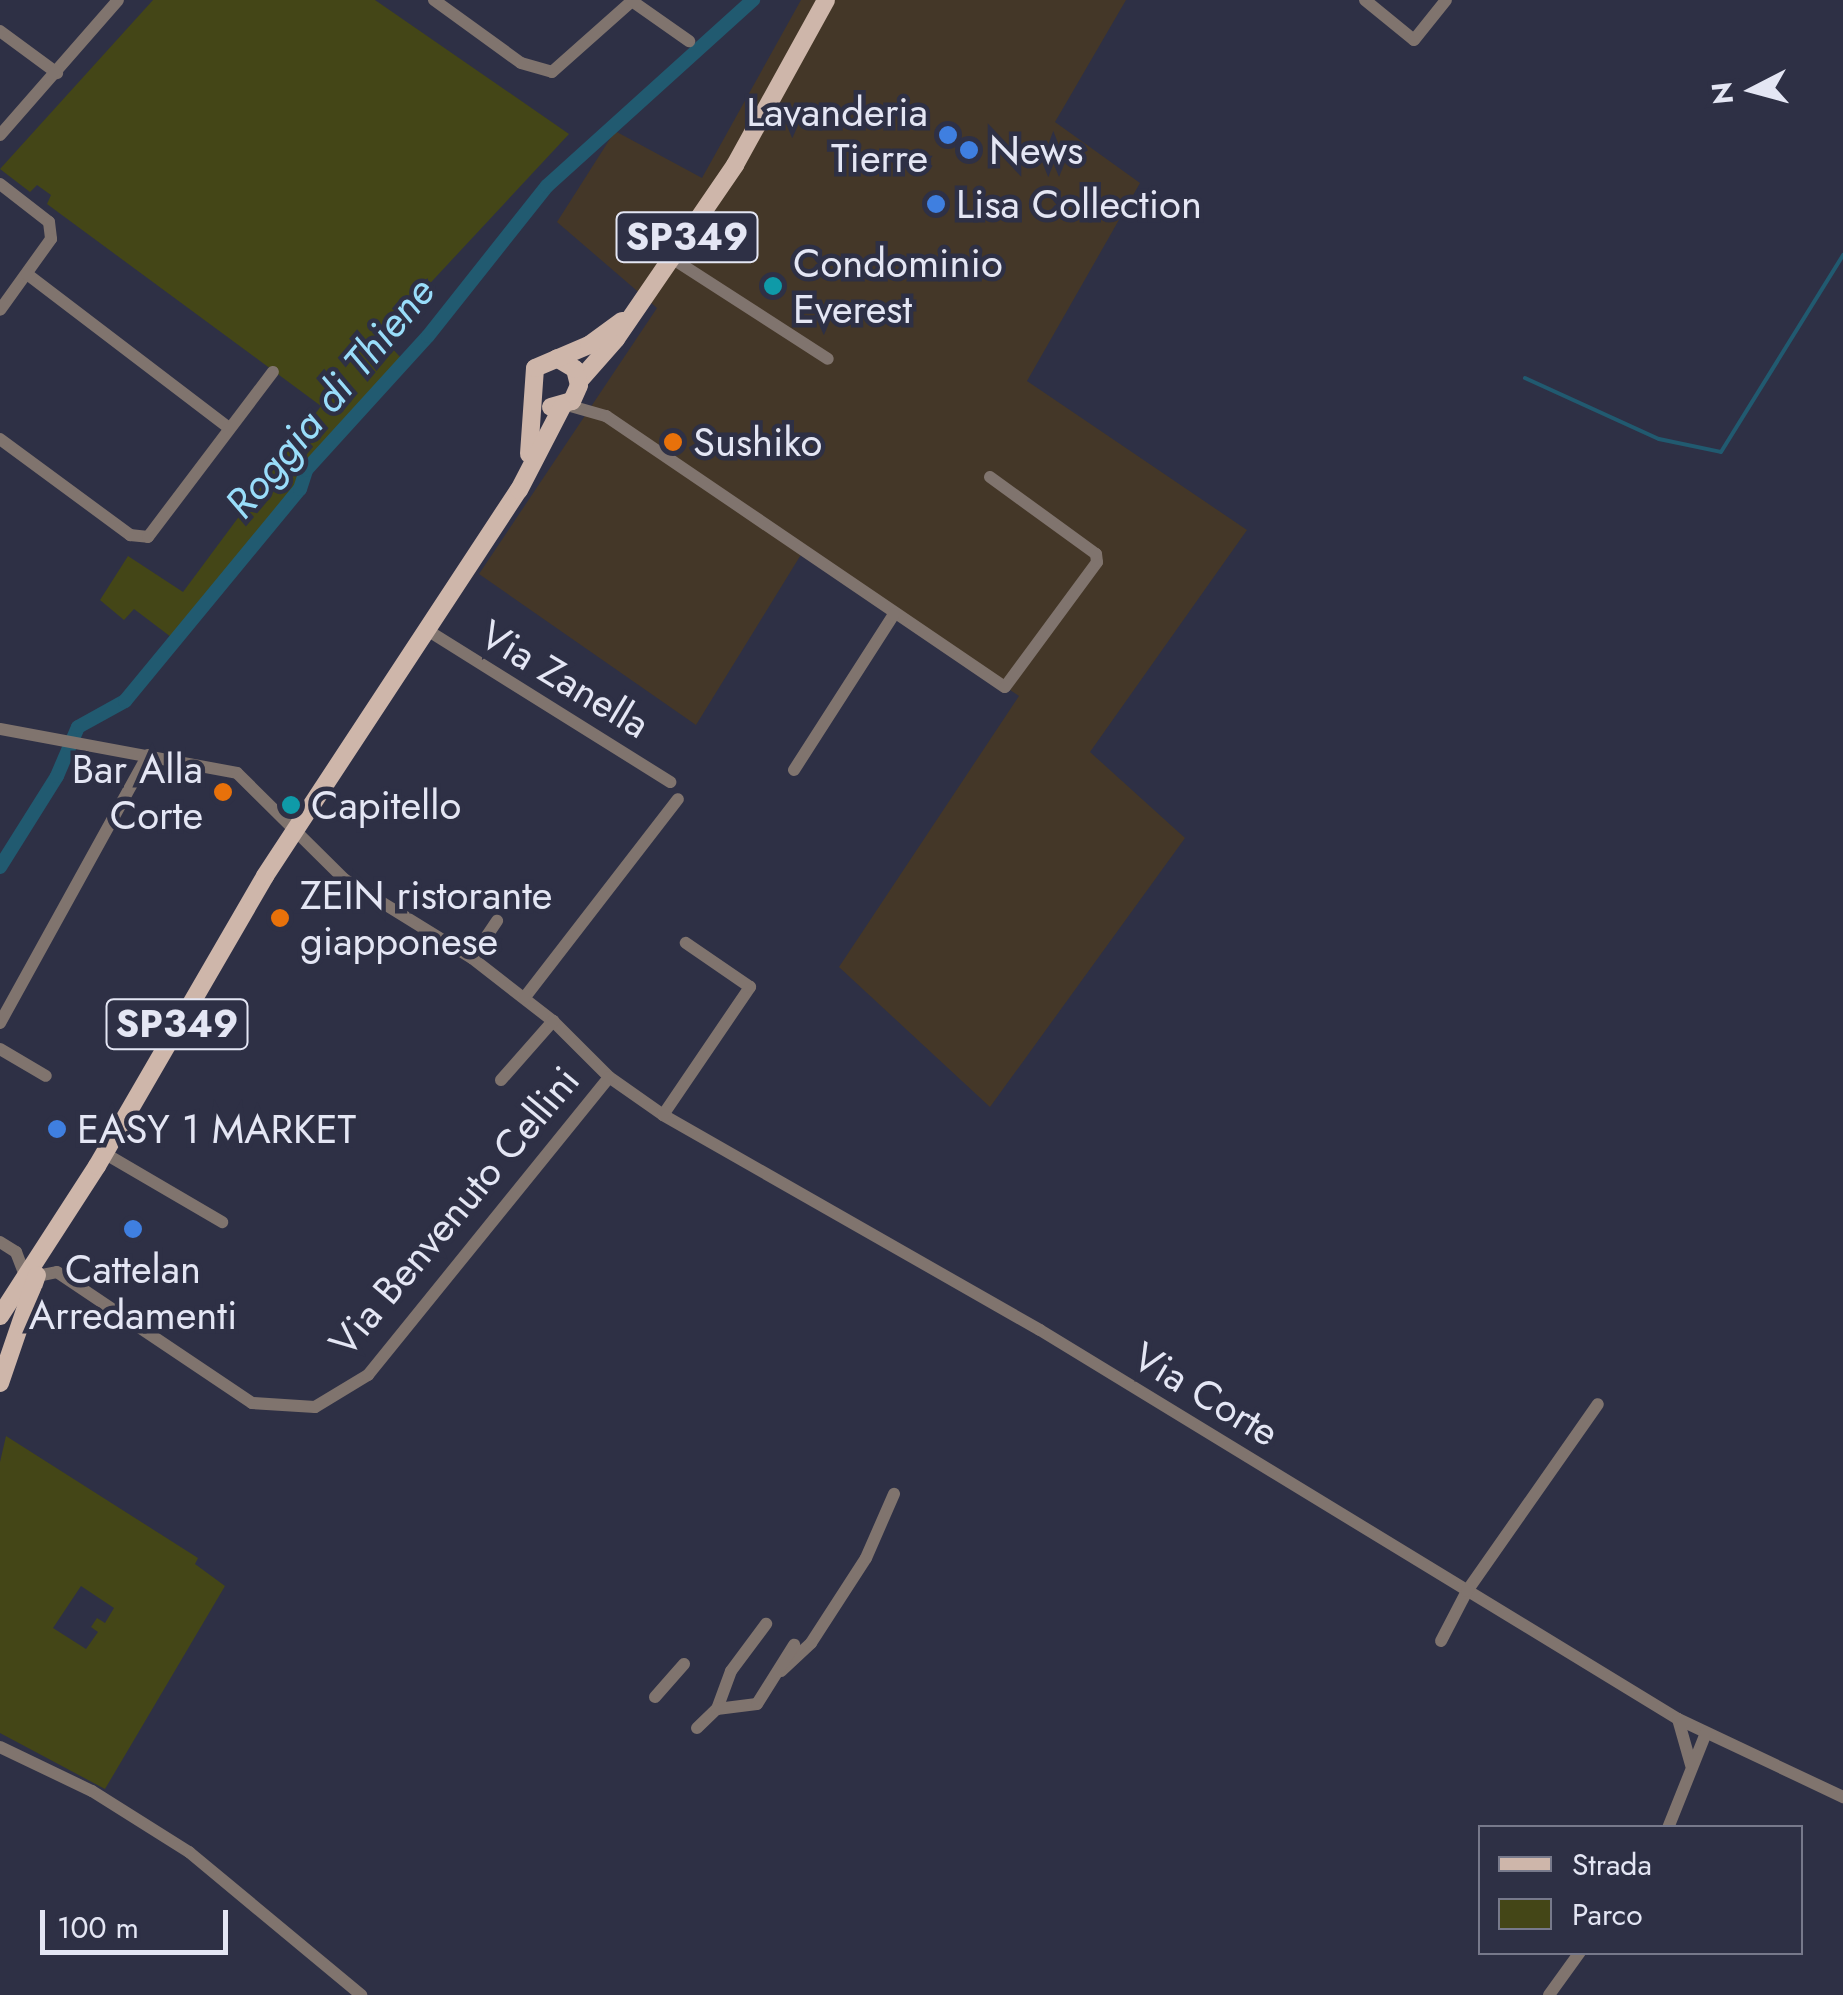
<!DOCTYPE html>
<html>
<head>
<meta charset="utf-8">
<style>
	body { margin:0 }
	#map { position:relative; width:1843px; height:1995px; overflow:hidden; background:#2e3045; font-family:Jost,sans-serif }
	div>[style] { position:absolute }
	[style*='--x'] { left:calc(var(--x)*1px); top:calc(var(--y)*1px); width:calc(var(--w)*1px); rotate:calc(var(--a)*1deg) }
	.commercial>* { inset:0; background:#443728 }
	.green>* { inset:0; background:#444617 }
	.stream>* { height:4px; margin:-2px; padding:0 2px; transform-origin:2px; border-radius:2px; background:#215a70 }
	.canal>* { height:14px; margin:-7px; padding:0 7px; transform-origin:7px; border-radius:7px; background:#215a70 }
	.minor>* { height:12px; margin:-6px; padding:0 6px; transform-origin:6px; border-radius:6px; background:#80746e }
	.major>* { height:18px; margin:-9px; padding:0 9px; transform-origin:9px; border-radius:9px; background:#ceb6aa }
	.dots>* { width:28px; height:28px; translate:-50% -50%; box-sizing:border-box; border:5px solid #2e3045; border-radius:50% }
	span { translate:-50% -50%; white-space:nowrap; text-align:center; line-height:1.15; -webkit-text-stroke:9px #2e3045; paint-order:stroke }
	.shield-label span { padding:2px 8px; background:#2e3045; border:2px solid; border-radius:8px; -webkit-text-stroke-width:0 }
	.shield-label { font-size:38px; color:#e4e6f4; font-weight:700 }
	.poi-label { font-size:40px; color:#e4e6f4 }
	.right { translate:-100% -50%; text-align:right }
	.left { translate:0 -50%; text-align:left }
	.street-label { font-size:40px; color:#e4e6f4 }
	.water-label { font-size:42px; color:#99ddfa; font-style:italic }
	.legend { position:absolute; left:1478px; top:1825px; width:325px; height:130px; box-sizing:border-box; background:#2e3045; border:2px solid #77798b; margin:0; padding:12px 18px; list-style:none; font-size:30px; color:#e4e6f4 }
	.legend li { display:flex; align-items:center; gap:20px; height:50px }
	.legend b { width:50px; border:2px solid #77798b }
	.north { position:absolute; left:1703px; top:40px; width:100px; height:100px; -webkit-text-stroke:8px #2e3045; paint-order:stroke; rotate:264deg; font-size:28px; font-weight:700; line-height:40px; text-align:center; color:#e4e6f4 }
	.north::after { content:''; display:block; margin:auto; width:35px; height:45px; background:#e4e6f4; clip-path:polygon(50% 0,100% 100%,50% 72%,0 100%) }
	.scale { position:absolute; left:40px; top:1910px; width:188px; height:45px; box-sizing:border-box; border:5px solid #e4e6f4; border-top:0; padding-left:12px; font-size:30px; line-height:35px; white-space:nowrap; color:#e4e6f4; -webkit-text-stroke:8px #2e3045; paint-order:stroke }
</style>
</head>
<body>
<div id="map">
	<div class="commercial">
		<i style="clip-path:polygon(801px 0,1126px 0,1055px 122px,1140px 183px,1027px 381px,1247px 530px,1090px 752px,1185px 838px,990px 1107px,839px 967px,1019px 696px,802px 553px,696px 725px,479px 574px,657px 308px,557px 222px,615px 131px,702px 178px)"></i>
	</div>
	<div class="green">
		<i style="clip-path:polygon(153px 0,375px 0,569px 134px,381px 336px,401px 358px,171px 637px,134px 609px,124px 620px,100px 600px,128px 556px,183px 592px,321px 406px,47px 204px,51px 195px,37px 185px,30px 192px,0 169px)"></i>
		<i style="clip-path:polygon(evenodd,6px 1436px,198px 1558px,195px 1564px,225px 1586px,105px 1789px,0 1733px,0 1462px,6px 1436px,81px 1586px,114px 1608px,105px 1623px,97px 1618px,91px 1627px,98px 1632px,86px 1649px,53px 1628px,81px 1586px)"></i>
	</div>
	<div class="stream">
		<i style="--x:1525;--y:378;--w:147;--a:24.5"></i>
		<i style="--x:1659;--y:439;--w:63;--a:11.8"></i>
		<i style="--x:1721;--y:452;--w:232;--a:-58.2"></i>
	</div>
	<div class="canal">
		<i style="--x:0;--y:867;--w:107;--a:-57.9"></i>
		<i style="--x:57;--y:776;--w:53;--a:-66.8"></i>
		<i style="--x:78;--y:727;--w:54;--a:-29"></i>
		<i style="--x:125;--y:701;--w:275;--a:-50.5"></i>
		<i style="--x:300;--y:489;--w:20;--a:-72"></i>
		<i style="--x:306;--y:470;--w:181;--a:-47.7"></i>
		<i style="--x:428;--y:336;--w:191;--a:-51.6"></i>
		<i style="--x:547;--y:186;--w:278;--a:-42.1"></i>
	</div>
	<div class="minor">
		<i style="--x:434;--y:0;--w:107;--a:35.9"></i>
		<i style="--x:521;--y:63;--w:32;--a:16"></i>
		<i style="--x:552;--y:72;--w:108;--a:-41.6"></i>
		<i style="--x:1365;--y:0;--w:63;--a:39.2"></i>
		<i style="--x:1414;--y:40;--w:51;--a:-51.3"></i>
		<i style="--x:632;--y:1;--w:70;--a:35.1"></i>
		<i style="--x:0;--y:31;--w:71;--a:36.4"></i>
		<i style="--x:0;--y:135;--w:179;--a:-48.8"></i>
		<i style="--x:0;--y:184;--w:62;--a:37.8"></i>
		<i style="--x:49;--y:222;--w:17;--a:83"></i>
		<i style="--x:51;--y:239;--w:87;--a:125.7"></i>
		<i style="--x:673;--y:259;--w:184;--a:32.8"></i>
		<i style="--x:27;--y:274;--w:254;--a:37.3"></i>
		<i style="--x:567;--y:405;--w:41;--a:15.8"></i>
		<i style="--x:606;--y:416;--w:482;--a:34.2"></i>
		<i style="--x:1005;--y:687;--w:155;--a:-53.6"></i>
		<i style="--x:1097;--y:562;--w:8;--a:-97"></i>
		<i style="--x:1096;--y:554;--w:131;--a:-144"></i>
		<i style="--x:0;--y:439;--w:162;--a:36.4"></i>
		<i style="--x:130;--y:535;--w:18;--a:6"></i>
		<i style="--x:148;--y:537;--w:207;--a:-52.9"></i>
		<i style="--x:427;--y:630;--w:287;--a:32"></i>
		<i style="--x:0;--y:729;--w:241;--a:10.5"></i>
		<i style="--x:237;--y:773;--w:151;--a:44.7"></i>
		<i style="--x:344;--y:879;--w:150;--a:31.7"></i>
		<i style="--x:472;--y:958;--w:103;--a:37.9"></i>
		<i style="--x:553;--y:1021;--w:79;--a:45"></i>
		<i style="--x:609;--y:1077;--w:66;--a:35.1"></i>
		<i style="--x:663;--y:1115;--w:434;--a:29.7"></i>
		<i style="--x:1040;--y:1330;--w:747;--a:31.37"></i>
		<i style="--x:1678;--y:1719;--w:183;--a:25.3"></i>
		<i style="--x:794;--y:770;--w:185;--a:-57.3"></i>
		<i style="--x:472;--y:958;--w:45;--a:-56"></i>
		<i style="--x:525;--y:997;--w:250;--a:-52.3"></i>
		<i style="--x:0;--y:1023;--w:306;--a:-61.1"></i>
		<i style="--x:0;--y:1049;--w:53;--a:30.4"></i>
		<i style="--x:501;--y:1080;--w:79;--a:-48.6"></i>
		<i style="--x:663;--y:1115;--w:155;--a:-55.8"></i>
		<i style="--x:750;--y:987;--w:78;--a:-145.5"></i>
		<i style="--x:104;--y:1153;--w:137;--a:30.3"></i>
		<i style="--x:0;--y:1242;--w:19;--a:32"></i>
		<i style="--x:16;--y:1252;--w:28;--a:69"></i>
		<i style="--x:37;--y:1276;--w:20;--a:-11"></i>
		<i style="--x:57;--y:1272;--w:235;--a:33.9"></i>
		<i style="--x:252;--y:1403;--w:63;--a:3.6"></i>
		<i style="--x:315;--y:1407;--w:62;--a:-31.1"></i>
		<i style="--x:368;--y:1375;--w:383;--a:-51"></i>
		<i style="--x:1441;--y:1641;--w:56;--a:-62.5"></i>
		<i style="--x:1467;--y:1591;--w:228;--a:-55"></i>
		<i style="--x:781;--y:1671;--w:41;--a:-43"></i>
		<i style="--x:811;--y:1643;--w:101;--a:-57.1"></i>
		<i style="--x:866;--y:1558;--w:70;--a:-66.4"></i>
		<i style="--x:655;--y:1697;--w:44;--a:-48.7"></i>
		<i style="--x:717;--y:1709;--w:40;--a:-69.8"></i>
		<i style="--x:731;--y:1671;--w:59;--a:-53.3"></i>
		<i style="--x:1678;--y:1719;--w:48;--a:74.2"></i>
		<i style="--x:697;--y:1728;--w:28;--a:-44"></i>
		<i style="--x:717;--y:1709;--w:40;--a:-7.1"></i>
		<i style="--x:757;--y:1704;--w:70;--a:-57.9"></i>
		<i style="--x:0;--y:1747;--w:102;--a:25.6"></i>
		<i style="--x:92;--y:1791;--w:115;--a:32.2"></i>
		<i style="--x:189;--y:1852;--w:224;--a:39.7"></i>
		<i style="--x:1668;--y:1828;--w:102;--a:-68.2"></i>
		<i style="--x:1549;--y:1995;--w:53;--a:-54.2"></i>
	</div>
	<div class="major">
		<i style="--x:579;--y:381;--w:56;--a:-48.6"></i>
		<i style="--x:616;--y:339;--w:211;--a:-55.6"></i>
		<i style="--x:735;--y:165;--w:188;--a:-61.1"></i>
		<i style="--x:551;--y:407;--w:22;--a:-16"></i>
		<i style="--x:572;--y:401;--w:17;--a:-66"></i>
		<i style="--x:579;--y:385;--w:16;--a:-104"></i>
		<i style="--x:575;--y:369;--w:21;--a:-149"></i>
		<i style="--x:529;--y:454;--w:86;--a:-86"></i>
		<i style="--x:535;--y:368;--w:59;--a:-23.1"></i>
		<i style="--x:589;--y:345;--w:41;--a:-36"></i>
		<i style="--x:0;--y:1316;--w:179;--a:-57.1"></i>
		<i style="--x:97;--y:1166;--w:335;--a:-59.9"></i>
		<i style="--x:265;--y:876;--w:462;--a:-56.7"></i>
		<i style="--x:519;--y:490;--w:93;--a:-62.6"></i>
		<i style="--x:0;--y:1383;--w:114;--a:-71.1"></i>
	</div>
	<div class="dots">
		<i style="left:948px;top:135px;background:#3f7fe0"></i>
		<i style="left:969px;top:150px;background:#3f7fe0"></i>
		<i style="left:936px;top:204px;background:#3f7fe0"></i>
		<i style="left:773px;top:286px;background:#0f9aa8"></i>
		<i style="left:673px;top:442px;background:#e8710a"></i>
		<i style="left:223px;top:792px;background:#e8710a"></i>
		<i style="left:291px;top:805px;background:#0f9aa8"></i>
		<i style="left:280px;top:918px;background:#e8710a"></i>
		<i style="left:57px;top:1129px;background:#3f7fe0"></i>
		<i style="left:133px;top:1229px;background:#3f7fe0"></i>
	</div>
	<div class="shield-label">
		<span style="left:687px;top:237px">SP349</span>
		<span style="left:177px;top:1024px">SP349</span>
	</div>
	<div class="poi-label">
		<span class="right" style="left:928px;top:135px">Lavanderia<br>Tierre</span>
		<span class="left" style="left:989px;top:150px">News</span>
		<span class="left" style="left:956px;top:204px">Lisa Collection</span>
		<span class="left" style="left:793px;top:286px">Condominio<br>Everest</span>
		<span class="left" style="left:693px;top:442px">Sushiko</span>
		<span class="right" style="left:203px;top:792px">Bar Alla<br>Corte</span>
		<span class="left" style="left:311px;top:805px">Capitello</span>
		<span class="left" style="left:300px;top:918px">ZEIN ristorante<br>giapponese</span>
		<span class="left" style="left:77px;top:1129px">EASY 1 MARKET</span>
		<span style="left:133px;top:1292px">Cattelan<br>Arredamenti</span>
	</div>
	<div class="street-label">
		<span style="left:565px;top:679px;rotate:31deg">Via Zanella</span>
		<span style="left:454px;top:1211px;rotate:-50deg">Via Benvenuto Cellini</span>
		<span style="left:1206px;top:1394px;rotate:31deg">Via Corte</span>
	</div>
	<div class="water-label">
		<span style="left:330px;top:398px;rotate:-50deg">Roggia di Thiene</span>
	</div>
	<ul class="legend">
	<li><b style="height:12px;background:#ceb6aa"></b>Strada</li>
	<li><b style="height:28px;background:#444617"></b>Parco</li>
	</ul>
	<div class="north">N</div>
	<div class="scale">100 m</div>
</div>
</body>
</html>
